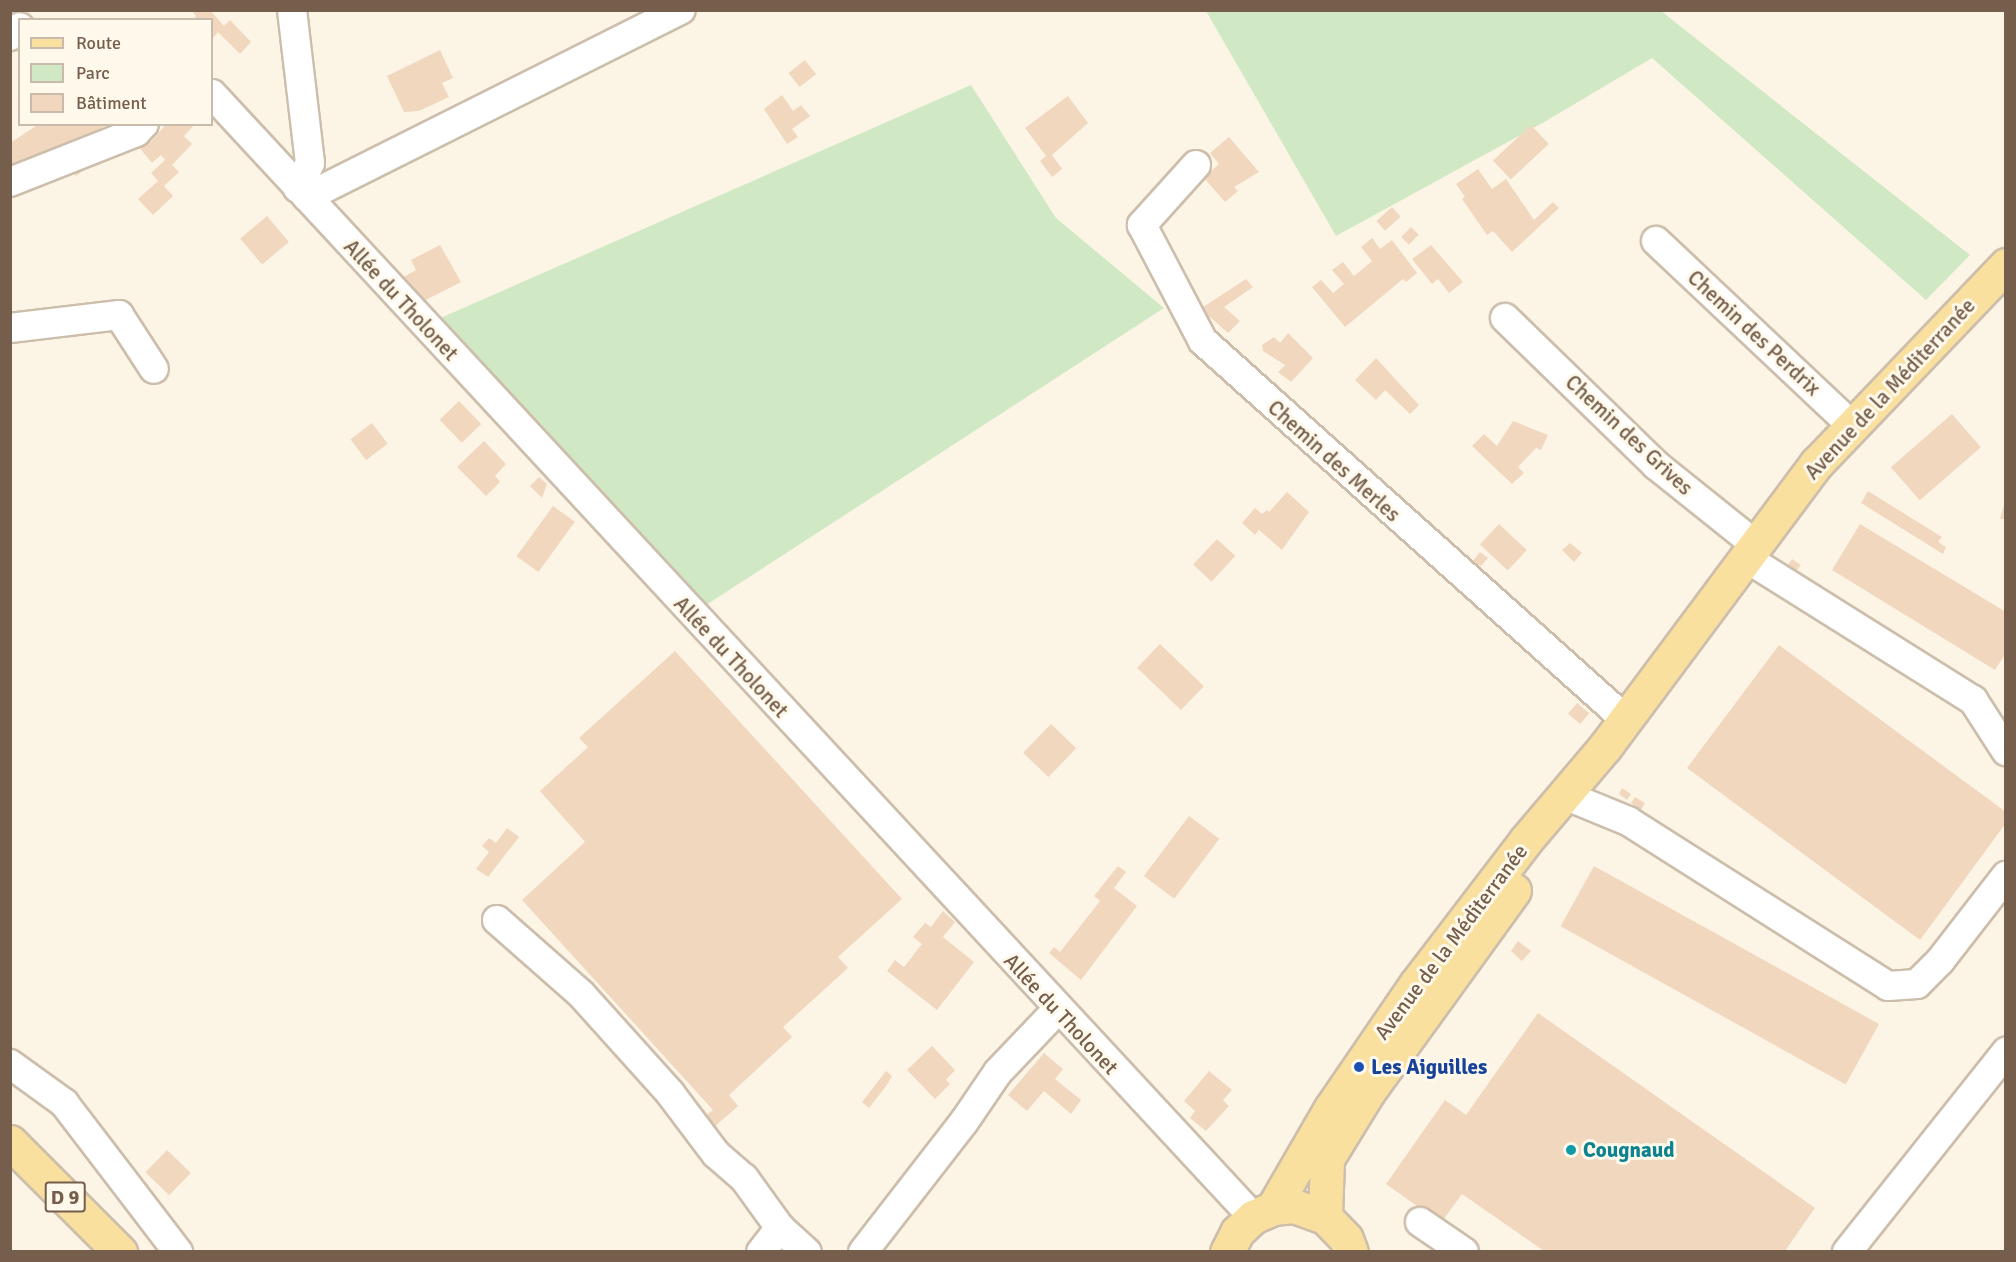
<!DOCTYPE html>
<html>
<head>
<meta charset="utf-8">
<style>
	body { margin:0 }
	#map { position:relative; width:2016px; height:1262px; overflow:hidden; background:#fcf5e6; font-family:Signika,sans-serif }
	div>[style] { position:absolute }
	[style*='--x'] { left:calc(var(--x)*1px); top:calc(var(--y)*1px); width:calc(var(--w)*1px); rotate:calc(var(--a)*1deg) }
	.green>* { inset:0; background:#d0e9c4 }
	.building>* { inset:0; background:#f1d7be; transform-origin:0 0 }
	.roads { filter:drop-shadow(2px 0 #cdbeac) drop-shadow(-2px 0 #cdbeac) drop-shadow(0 2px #cdbeac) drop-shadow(0 -2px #cdbeac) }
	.minor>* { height:28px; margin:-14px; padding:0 14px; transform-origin:14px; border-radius:14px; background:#fff }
	.major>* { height:33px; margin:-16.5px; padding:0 16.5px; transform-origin:16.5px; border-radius:16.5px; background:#f9e09f }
	.dots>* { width:16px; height:16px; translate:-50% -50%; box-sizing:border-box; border:3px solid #fff9ec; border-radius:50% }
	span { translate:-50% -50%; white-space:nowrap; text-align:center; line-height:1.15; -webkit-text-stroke:6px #fff9ec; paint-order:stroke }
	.shield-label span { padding:2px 4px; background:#fff9ec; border:2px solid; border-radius:4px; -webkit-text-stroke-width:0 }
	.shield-label { font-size:20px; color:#755e4b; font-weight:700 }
	.street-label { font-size:21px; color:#755e4b }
	.transit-label { font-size:21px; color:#164399; font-weight:700 }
	.left { translate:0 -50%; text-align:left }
	.culture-label { font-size:21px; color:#0d838f; font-weight:700 }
	.frame { position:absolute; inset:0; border:12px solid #755e4b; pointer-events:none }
	.legend { position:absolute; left:18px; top:18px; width:195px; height:108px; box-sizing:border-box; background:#fff9ec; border:2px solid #c8bbac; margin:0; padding:8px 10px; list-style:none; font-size:18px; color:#755e4b }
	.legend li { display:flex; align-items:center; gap:12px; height:30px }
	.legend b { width:30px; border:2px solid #c8bbac }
</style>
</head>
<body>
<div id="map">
	<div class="green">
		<i style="clip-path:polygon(1206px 11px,1661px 11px,1970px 255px,1926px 300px,1652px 58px,1546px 121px,1336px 236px)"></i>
		<i style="clip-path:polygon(971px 85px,1056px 218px,1164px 308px,703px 607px,436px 320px)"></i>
	</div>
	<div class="building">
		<i style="clip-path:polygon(191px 10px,210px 10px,224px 26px,230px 20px,251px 42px,240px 54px,218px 32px,212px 39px,212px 20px,193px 20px,196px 16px)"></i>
		<i style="clip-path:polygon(440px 50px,453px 78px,442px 83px,449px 97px,419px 111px,404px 112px,387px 76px)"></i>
		<i style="left:805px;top:60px;width:18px;height:21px;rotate:52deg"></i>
		<i style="clip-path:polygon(782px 95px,793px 111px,801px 105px,810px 116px,792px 129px,798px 137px,787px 144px,764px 109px)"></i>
		<i style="clip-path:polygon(1068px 96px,1088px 123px,1052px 155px,1062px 169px,1052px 177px,1040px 161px,1046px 156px,1025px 128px)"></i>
		<i style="clip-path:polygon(39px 124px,106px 124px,89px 138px,10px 171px,10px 143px)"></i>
		<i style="clip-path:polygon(166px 124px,195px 124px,184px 136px,192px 144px,172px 165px,179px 172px,164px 186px,173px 196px,153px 215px,138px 199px,158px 181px,151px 173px,165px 160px,161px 155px,152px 163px,138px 146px,147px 138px,151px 142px)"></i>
		<i style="left:1531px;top:125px;width:26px;height:52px;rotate:47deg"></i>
		<i style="clip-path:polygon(1229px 137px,1259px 172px,1234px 187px,1238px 191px,1225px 202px,1204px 178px,1219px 164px,1210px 153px)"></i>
		<i style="clip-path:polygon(80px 164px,85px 169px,76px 176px,68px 167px)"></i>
		<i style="clip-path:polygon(1478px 169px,1492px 189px,1506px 179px,1534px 220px,1553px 202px,1559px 208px,1512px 252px,1493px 231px,1487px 235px,1462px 199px,1465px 197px,1456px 184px)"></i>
		<i style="left:1392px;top:207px;width:13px;height:21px;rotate:48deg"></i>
		<i style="left:267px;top:216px;width:34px;height:35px;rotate:50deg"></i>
		<i style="left:1411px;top:227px;width:11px;height:14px;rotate:45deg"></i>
		<i style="clip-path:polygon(1372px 238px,1380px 249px,1392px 240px,1417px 273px,1406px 282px,1403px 279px,1345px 327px,1312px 287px,1321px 280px,1333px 293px,1344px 284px,1332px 270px,1343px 262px,1354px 276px,1372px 261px,1361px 247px)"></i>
		<i style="clip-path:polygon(440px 245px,461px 282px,416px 305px,402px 278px,416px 270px,411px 260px)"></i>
		<i style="clip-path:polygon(1431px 245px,1463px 282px,1449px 293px,1438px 279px,1432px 284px,1412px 259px)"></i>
		<i style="clip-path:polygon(1246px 279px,1253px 287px,1224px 307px,1240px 321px,1228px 333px,1210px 317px,1200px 324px,1191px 315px)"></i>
		<i style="clip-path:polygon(1288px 333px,1313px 358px,1291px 382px,1278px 372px,1285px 365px,1263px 351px,1262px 345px,1274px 337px,1280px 343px)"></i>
		<i style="clip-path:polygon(1376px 358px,1419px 405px,1410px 414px,1385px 390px,1376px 400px,1355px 380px)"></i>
		<i style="left:459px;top:401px;width:32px;height:27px;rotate:46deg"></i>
		<i style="left:1952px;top:414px;width:44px;height:81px;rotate:49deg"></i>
		<i style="clip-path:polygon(1513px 421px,1548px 435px,1541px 450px,1536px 448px,1518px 467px,1524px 473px,1512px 484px,1472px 446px,1484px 434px,1497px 446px)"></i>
		<i style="left:372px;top:423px;width:26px;height:27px;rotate:53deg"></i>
		<i style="clip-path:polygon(484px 441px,506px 464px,495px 476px,500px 482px,486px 496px,457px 467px)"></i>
		<i style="clip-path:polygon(539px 477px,547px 484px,542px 498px,530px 486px)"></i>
		<i style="clip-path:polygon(1868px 491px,1942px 537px,1938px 542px,1946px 547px,1943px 554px,1861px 503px)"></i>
		<i style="clip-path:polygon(1287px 492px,1309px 512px,1282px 550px,1259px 530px,1255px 535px,1242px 523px,1255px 508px,1262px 514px,1267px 510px,1269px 512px)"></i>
		<i style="clip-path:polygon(2005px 501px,2006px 519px,2000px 519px)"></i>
		<i style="left:553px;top:506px;width:27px;height:62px;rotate:36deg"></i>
		<i style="left:1499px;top:524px;width:38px;height:28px;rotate:43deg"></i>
		<i style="clip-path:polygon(1860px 524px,2006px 612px,2006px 653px,1995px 670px,1832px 570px)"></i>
		<i style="left:1217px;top:539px;width:25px;height:35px;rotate:43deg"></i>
		<i style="clip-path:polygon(1570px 543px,1582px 553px,1574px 562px,1562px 550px)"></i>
		<i style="clip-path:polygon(1480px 552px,1488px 558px,1481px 566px,1473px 561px)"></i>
		<i style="clip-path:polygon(1792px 559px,1801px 565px,1796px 571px,1788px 565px)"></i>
		<i style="left:1160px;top:644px;width:61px;height:33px;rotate:44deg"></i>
		<i style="clip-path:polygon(1779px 645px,2006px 812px,2006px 823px,1920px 940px,1687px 768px)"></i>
		<i style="clip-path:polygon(675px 651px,902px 899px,838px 957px,848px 968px,783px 1027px,792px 1037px,729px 1095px,738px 1106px,712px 1129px,702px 1119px,713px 1110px,522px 900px,585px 842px,540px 791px,588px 747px,579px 738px)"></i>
		<i style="left:1577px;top:703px;width:16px;height:14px;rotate:40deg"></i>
		<i style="left:1051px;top:724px;width:35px;height:40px;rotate:44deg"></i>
		<i style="clip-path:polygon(1622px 788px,1631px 794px,1627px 800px,1619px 794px)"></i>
		<i style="clip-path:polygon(1635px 797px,1645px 803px,1641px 810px,1631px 803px)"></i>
		<i style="left:1189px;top:816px;width:38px;height:75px;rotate:37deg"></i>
		<i style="clip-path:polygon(507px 828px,519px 837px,488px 877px,476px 869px,489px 852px,482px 846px,489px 838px,496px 843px)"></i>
		<i style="clip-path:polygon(1118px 866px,1126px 872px,1114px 888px,1137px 906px,1081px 980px,1049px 953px,1054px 947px,1060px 952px,1100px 901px,1094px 896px)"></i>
		<i style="left:1594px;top:866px;width:326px;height:69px;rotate:29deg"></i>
		<i style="clip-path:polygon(943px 911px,955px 922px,943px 937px,974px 962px,937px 1010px,887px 971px,895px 960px,904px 967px,922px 944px,913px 937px,925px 923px,931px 927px)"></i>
		<i style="clip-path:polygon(1518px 941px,1531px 951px,1522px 961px,1511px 951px)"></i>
		<i style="clip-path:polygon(1538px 1013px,1815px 1208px,1785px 1251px,1544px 1251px,1462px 1194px,1441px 1223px,1386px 1184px,1445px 1100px,1466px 1115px)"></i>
		<i style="clip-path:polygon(932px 1046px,955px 1070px,946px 1080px,950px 1084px,935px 1099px,907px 1070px)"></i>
		<i style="clip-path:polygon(1044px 1053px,1063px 1069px,1055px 1079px,1081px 1100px,1071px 1114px,1044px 1091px,1027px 1111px,1008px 1095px)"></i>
		<i style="clip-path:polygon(886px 1071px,892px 1076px,887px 1085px,869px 1108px,862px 1102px)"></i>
		<i style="clip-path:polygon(1209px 1071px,1232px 1090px,1223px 1100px,1229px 1106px,1206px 1131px,1190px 1118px,1195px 1111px,1184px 1101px)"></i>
		<i style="left:167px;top:1150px;width:33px;height:31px;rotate:44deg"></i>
	</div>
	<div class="roads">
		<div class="minor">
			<i style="--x:292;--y:10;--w:154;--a:83.3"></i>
			<i style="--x:310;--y:163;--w:28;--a:116"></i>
			<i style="--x:10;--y:36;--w:13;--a:-42"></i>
			<i style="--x:212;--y:94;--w:1531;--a:47.17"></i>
			<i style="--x:1196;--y:165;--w:81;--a:132"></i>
			<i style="--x:1142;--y:225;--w:131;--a:62.3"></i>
			<i style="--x:1203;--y:341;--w:568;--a:41.86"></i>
			<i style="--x:10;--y:182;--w:136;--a:-21.6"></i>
			<i style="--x:136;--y:132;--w:11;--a:-45"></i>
			<i style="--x:307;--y:197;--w:418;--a:-26.6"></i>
			<i style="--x:1656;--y:241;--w:268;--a:43.3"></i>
			<i style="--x:1505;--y:318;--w:211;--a:44.2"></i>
			<i style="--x:1656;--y:465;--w:129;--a:38.7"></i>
			<i style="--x:10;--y:328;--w:110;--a:-6.8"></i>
			<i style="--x:119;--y:315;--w:64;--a:57.1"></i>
			<i style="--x:1748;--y:559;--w:266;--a:32.1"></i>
			<i style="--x:1973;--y:700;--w:61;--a:57.1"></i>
			<i style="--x:1572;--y:798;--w:61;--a:22.3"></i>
			<i style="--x:1628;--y:821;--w:308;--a:32.4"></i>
			<i style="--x:1888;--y:986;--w:29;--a:-4"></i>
			<i style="--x:1917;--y:984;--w:33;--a:-45"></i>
			<i style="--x:1940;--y:961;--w:108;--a:-52.2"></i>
			<i style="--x:497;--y:920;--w:112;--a:41.4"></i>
			<i style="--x:581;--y:994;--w:133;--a:48"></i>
			<i style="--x:670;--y:1093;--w:76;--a:53"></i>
			<i style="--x:716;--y:1154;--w:37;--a:41"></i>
			<i style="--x:744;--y:1178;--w:62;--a:54.2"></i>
			<i style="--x:10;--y:1064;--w:67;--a:35.8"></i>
			<i style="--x:64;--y:1103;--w:188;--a:52.6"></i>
			<i style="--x:1420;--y:1222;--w:53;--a:34.3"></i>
			<i style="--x:761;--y:1252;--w:31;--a:-52"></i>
			<i style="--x:780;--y:1228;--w:36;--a:42"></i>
			<i style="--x:863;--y:1252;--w:165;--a:-52.2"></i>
			<i style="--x:964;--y:1122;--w:60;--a:-55.8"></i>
			<i style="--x:998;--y:1072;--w:86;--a:-46.4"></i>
			<i style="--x:1847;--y:1252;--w:256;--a:-51.5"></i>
		</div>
		<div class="major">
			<i style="--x:10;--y:1142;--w:156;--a:45"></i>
			<i style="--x:1273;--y:1208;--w:116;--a:-59.9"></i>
			<i style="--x:1331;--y:1108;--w:150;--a:-55.6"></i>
			<i style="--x:1416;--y:984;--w:181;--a:-52.6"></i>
			<i style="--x:1526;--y:840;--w:122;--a:-49.7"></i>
			<i style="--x:1605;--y:747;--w:354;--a:-53.3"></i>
			<i style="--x:1817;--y:463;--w:274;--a:-46.3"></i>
			<i style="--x:1325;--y:1217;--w:58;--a:-88"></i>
			<i style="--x:1327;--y:1159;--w:79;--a:-58.5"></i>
			<i style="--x:1368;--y:1092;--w:249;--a:-54.1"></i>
			<i style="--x:1227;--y:1252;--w:22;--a:-63"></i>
			<i style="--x:1237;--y:1232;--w:22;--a:-43"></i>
			<i style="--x:1253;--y:1217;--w:22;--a:-24"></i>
			<i style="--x:1273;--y:1208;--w:21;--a:-5"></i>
			<i style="--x:1294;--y:1206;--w:33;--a:20"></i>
			<i style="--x:1325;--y:1217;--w:30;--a:46"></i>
			<i style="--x:1346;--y:1239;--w:14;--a:69"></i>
		</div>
	</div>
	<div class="dots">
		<i style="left:1359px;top:1067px;background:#1a4fb4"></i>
		<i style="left:1571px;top:1150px;background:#0f9aa8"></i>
	</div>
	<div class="shield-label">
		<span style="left:65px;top:1197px">D 9</span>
	</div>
	<div class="street-label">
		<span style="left:401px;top:300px;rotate:47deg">Allée du Tholonet</span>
		<span style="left:1754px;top:333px;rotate:43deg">Chemin des Perdrix</span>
		<span style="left:1890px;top:389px;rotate:-47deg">Avenue de la Méditerranée</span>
		<span style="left:1629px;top:435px;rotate:43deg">Chemin des Grives</span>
		<span style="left:1334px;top:461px;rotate:42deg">Chemin des Merles</span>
		<span style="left:731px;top:657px;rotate:47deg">Allée du Tholonet</span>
		<span style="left:1451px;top:942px;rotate:-53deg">Avenue de la Méditerranée</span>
		<span style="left:1061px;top:1014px;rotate:47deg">Allée du Tholonet</span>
	</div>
	<div class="transit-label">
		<span class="left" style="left:1371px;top:1067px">Les Aiguilles</span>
	</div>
	<div class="culture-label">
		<span class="left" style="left:1583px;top:1150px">Cougnaud</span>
	</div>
	<div class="frame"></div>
	<ul class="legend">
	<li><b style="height:8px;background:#f9e09f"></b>Route</li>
	<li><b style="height:16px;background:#d0e9c4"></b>Parc</li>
	<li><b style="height:16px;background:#f1d7be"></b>Bâtiment</li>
	</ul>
</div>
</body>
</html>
